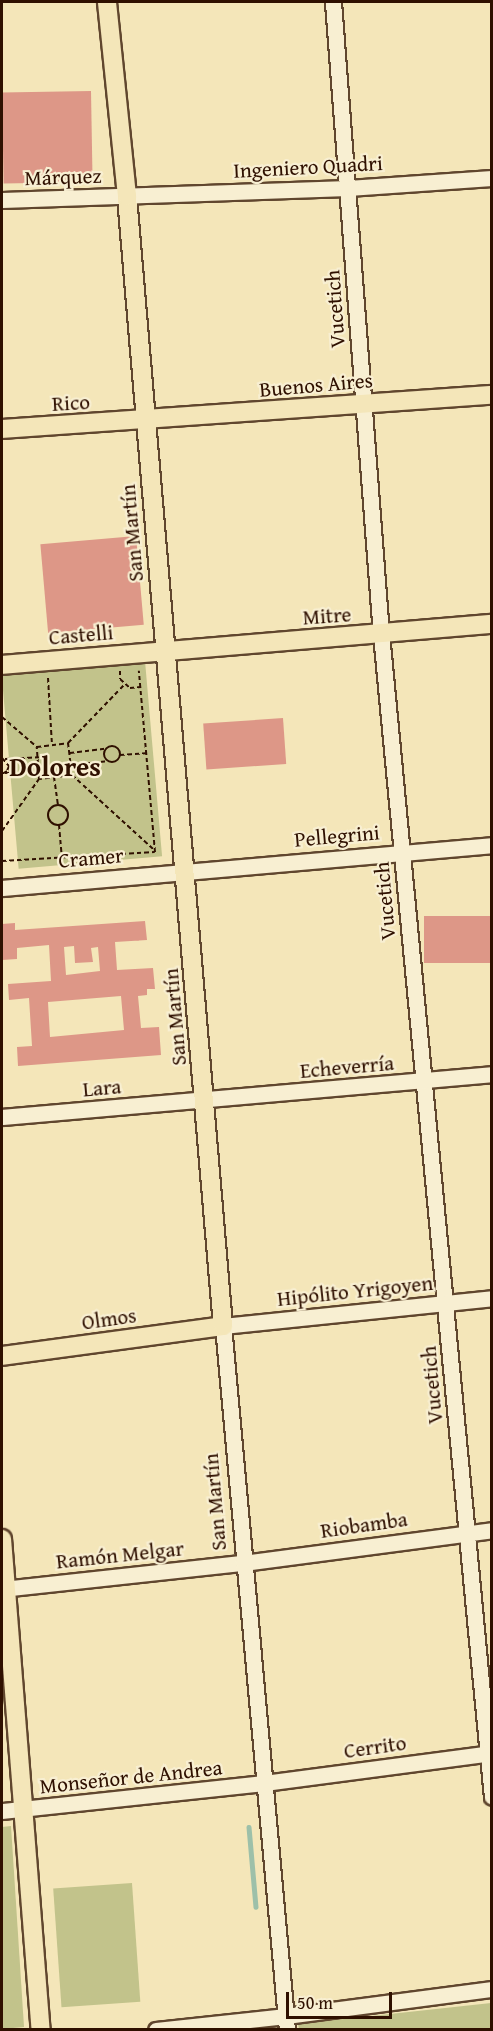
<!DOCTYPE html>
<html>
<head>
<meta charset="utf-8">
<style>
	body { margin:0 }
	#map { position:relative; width:493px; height:2031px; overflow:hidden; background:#f4e6b9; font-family:"Gentium Book Plus",serif }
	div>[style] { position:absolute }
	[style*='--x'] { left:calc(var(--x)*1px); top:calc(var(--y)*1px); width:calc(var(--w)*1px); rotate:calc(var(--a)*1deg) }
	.green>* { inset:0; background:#c2c38b; transform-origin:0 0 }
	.stream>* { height:4.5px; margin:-2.25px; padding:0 2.25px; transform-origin:2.25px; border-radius:2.25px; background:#9dc0a9 }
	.building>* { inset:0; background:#dd9787; transform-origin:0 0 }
	.path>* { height:2px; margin-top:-1px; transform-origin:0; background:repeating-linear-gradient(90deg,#2f1000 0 4.5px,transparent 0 7.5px) }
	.path>.ring { margin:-1px; padding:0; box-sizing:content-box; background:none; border:2px solid #2f1000; border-radius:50% }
	.roads { filter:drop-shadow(2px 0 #60462e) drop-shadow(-2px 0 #60462e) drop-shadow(0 2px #60462e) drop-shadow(0 -2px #60462e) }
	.minor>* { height:15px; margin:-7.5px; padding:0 7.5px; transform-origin:7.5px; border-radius:7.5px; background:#f8efd2 }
	.major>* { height:18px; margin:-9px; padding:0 9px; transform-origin:9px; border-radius:9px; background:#f4e6b9 }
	span { translate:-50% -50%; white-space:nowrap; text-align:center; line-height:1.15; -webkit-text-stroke:4.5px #f8efd2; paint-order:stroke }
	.street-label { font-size:21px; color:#2f1000 }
	.district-label { font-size:27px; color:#2f1000; font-weight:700 }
	.frame { position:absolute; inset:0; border:3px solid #2f1000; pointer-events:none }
	.scale { position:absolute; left:286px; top:1992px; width:106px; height:27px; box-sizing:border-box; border:3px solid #2f1000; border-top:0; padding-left:8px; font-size:18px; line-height:21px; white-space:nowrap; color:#2f1000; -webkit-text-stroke:4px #f8efd2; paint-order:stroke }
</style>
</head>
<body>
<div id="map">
	<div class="green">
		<i style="left:145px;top:661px;width:196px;height:144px;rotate:85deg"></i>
		<i style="clip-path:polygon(11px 1826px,24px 2027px,2px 2029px,2px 1827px)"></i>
		<i style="left:132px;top:1883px;width:119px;height:79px;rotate:86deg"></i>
		<i style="clip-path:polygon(491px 2003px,491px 2029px,299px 2029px,298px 2024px)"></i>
	</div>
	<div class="stream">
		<i style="--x:249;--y:1827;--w:80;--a:85"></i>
	</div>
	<div class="building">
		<i style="left:91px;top:91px;width:91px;height:89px;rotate:89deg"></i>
		<i style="left:136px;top:536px;width:89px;height:96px;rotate:85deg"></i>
		<i style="left:283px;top:718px;width:46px;height:80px;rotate:86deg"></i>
		<i style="left:492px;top:916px;width:47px;height:68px;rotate:90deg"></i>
		<i style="clip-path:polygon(evenodd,145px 921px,147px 940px,115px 942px,117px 970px,153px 968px,155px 989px,147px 989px,147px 995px,138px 996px,141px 1028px,159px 1027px,161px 1055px,18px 1066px,17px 1047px,32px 1046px,29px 998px,9px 1000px,8px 984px,51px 981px,49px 945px,17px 948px,17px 959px,2px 960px,2px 924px,15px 923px,15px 930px,145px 921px,74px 946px,75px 963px,93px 962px,91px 948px,98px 947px,100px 971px,66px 975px,64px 947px,74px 946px,145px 921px,121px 996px,124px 1030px,50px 1037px,48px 1002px,121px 996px)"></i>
	</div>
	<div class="path">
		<i style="--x:120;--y:671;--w:8;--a:90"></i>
		<i style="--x:120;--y:679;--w:13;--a:42"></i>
		<i style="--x:130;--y:688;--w:11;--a:-5"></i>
		<i style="--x:48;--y:678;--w:67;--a:86.6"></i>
		<i style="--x:2;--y:717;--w:46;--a:40.6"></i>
		<i style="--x:68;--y:743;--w:32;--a:83"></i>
		<i style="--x:72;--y:775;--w:33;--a:173"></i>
		<i style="--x:39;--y:779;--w:32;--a:-94"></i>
		<i style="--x:37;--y:747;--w:31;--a:-7"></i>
		<i style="--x:68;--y:743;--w:82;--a:-46"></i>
		<i class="ring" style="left:104px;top:746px;width:14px;height:14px"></i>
		<i style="--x:70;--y:753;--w:35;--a:-7"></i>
		<i style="--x:120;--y:755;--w:26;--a:-4"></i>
		<i style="--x:2;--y:758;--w:11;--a:49"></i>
		<i style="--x:9;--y:766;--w:5;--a:112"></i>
		<i style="--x:7;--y:771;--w:6;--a:149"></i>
		<i style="--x:5;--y:759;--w:34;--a:-3"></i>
		<i style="--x:71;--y:765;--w:36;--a:-6"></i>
		<i style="--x:5;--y:773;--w:34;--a:-3"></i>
		<i style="--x:72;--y:775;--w:111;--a:42.4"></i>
		<i style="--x:54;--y:777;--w:29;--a:82"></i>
		<i class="ring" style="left:48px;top:805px;width:18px;height:18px"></i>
		<i style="--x:59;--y:825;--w:33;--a:85"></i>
		<i style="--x:2;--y:831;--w:64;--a:-54.6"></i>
		<i style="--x:2;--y:861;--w:153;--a:-3.4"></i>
		<i style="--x:155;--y:852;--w:182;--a:-95.1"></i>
	</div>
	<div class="roads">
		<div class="minor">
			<i style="--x:333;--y:2;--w:634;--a:85.66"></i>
			<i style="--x:381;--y:634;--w:1168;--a:84.55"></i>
			<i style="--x:2;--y:200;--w:346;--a:-2"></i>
			<i style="--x:348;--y:188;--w:144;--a:-4"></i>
			<i style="--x:2;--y:888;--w:492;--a:-5"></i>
			<i style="--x:2;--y:1117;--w:492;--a:-5"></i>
			<i style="--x:2;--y:1589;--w:242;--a:-6.2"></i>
			<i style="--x:243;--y:1563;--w:251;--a:-7.5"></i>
			<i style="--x:2;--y:1811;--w:263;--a:-6.1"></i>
			<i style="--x:264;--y:1783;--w:230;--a:-7.5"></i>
			<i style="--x:156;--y:2030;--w:131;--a:-6.1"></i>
			<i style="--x:286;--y:2016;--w:208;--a:-7.5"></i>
			<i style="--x:287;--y:2030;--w:707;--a:-95.19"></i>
			<i style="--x:223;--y:1326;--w:270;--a:-5.9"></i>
		</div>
		<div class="major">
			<i style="--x:2;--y:429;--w:491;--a:-4"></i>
			<i style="--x:2;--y:665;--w:492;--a:-4.8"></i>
			<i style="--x:2;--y:1356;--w:223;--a:-7.7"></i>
			<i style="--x:223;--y:1326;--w:1134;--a:-94.86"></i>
			<i style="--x:127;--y:196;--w:195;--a:-95.9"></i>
			<i style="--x:2;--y:1539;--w:493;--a:85.5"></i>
		</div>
	</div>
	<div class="street-label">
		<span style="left:308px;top:167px;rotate:-3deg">Ingeniero Quadri</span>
		<span style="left:63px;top:177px;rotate:-2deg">Márquez</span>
		<span style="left:335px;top:309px;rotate:-94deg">Vucetich</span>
		<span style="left:316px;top:385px;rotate:-5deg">Buenos Aires</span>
		<span style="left:71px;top:403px;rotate:-3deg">Rico</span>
		<span style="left:132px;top:533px;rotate:-95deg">San Martín</span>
		<span style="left:327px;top:616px;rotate:-4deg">Mitre</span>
		<span style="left:81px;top:635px;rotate:-5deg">Castelli</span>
		<span style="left:337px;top:836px;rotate:-5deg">Pellegrini</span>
		<span style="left:91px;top:858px;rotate:-5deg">Cramer</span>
		<span style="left:385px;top:901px;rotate:-95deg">Vucetich</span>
		<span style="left:175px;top:1017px;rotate:-95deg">San Martín</span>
		<span style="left:347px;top:1067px;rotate:-5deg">Echeverría</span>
		<span style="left:102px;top:1088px;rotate:-5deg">Lara</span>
		<span style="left:355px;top:1291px;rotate:-6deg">Hipólito Yrigoyen</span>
		<span style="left:109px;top:1319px;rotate:-8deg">Olmos</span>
		<span style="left:432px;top:1385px;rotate:-95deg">Vucetich</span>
		<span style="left:215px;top:1502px;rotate:-95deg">San Martín</span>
		<span style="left:364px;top:1525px;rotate:-8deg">Riobamba</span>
		<span style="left:120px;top:1555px;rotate:-6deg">Ramón Melgar</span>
		<span style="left:375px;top:1747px;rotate:-8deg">Cerrito</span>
		<span style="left:131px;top:1777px;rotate:-6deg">Monseñor de Andrea</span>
	</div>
	<div class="district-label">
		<span style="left:55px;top:767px">Dolores</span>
	</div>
	<div class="frame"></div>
	<div class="scale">50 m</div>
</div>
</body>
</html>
